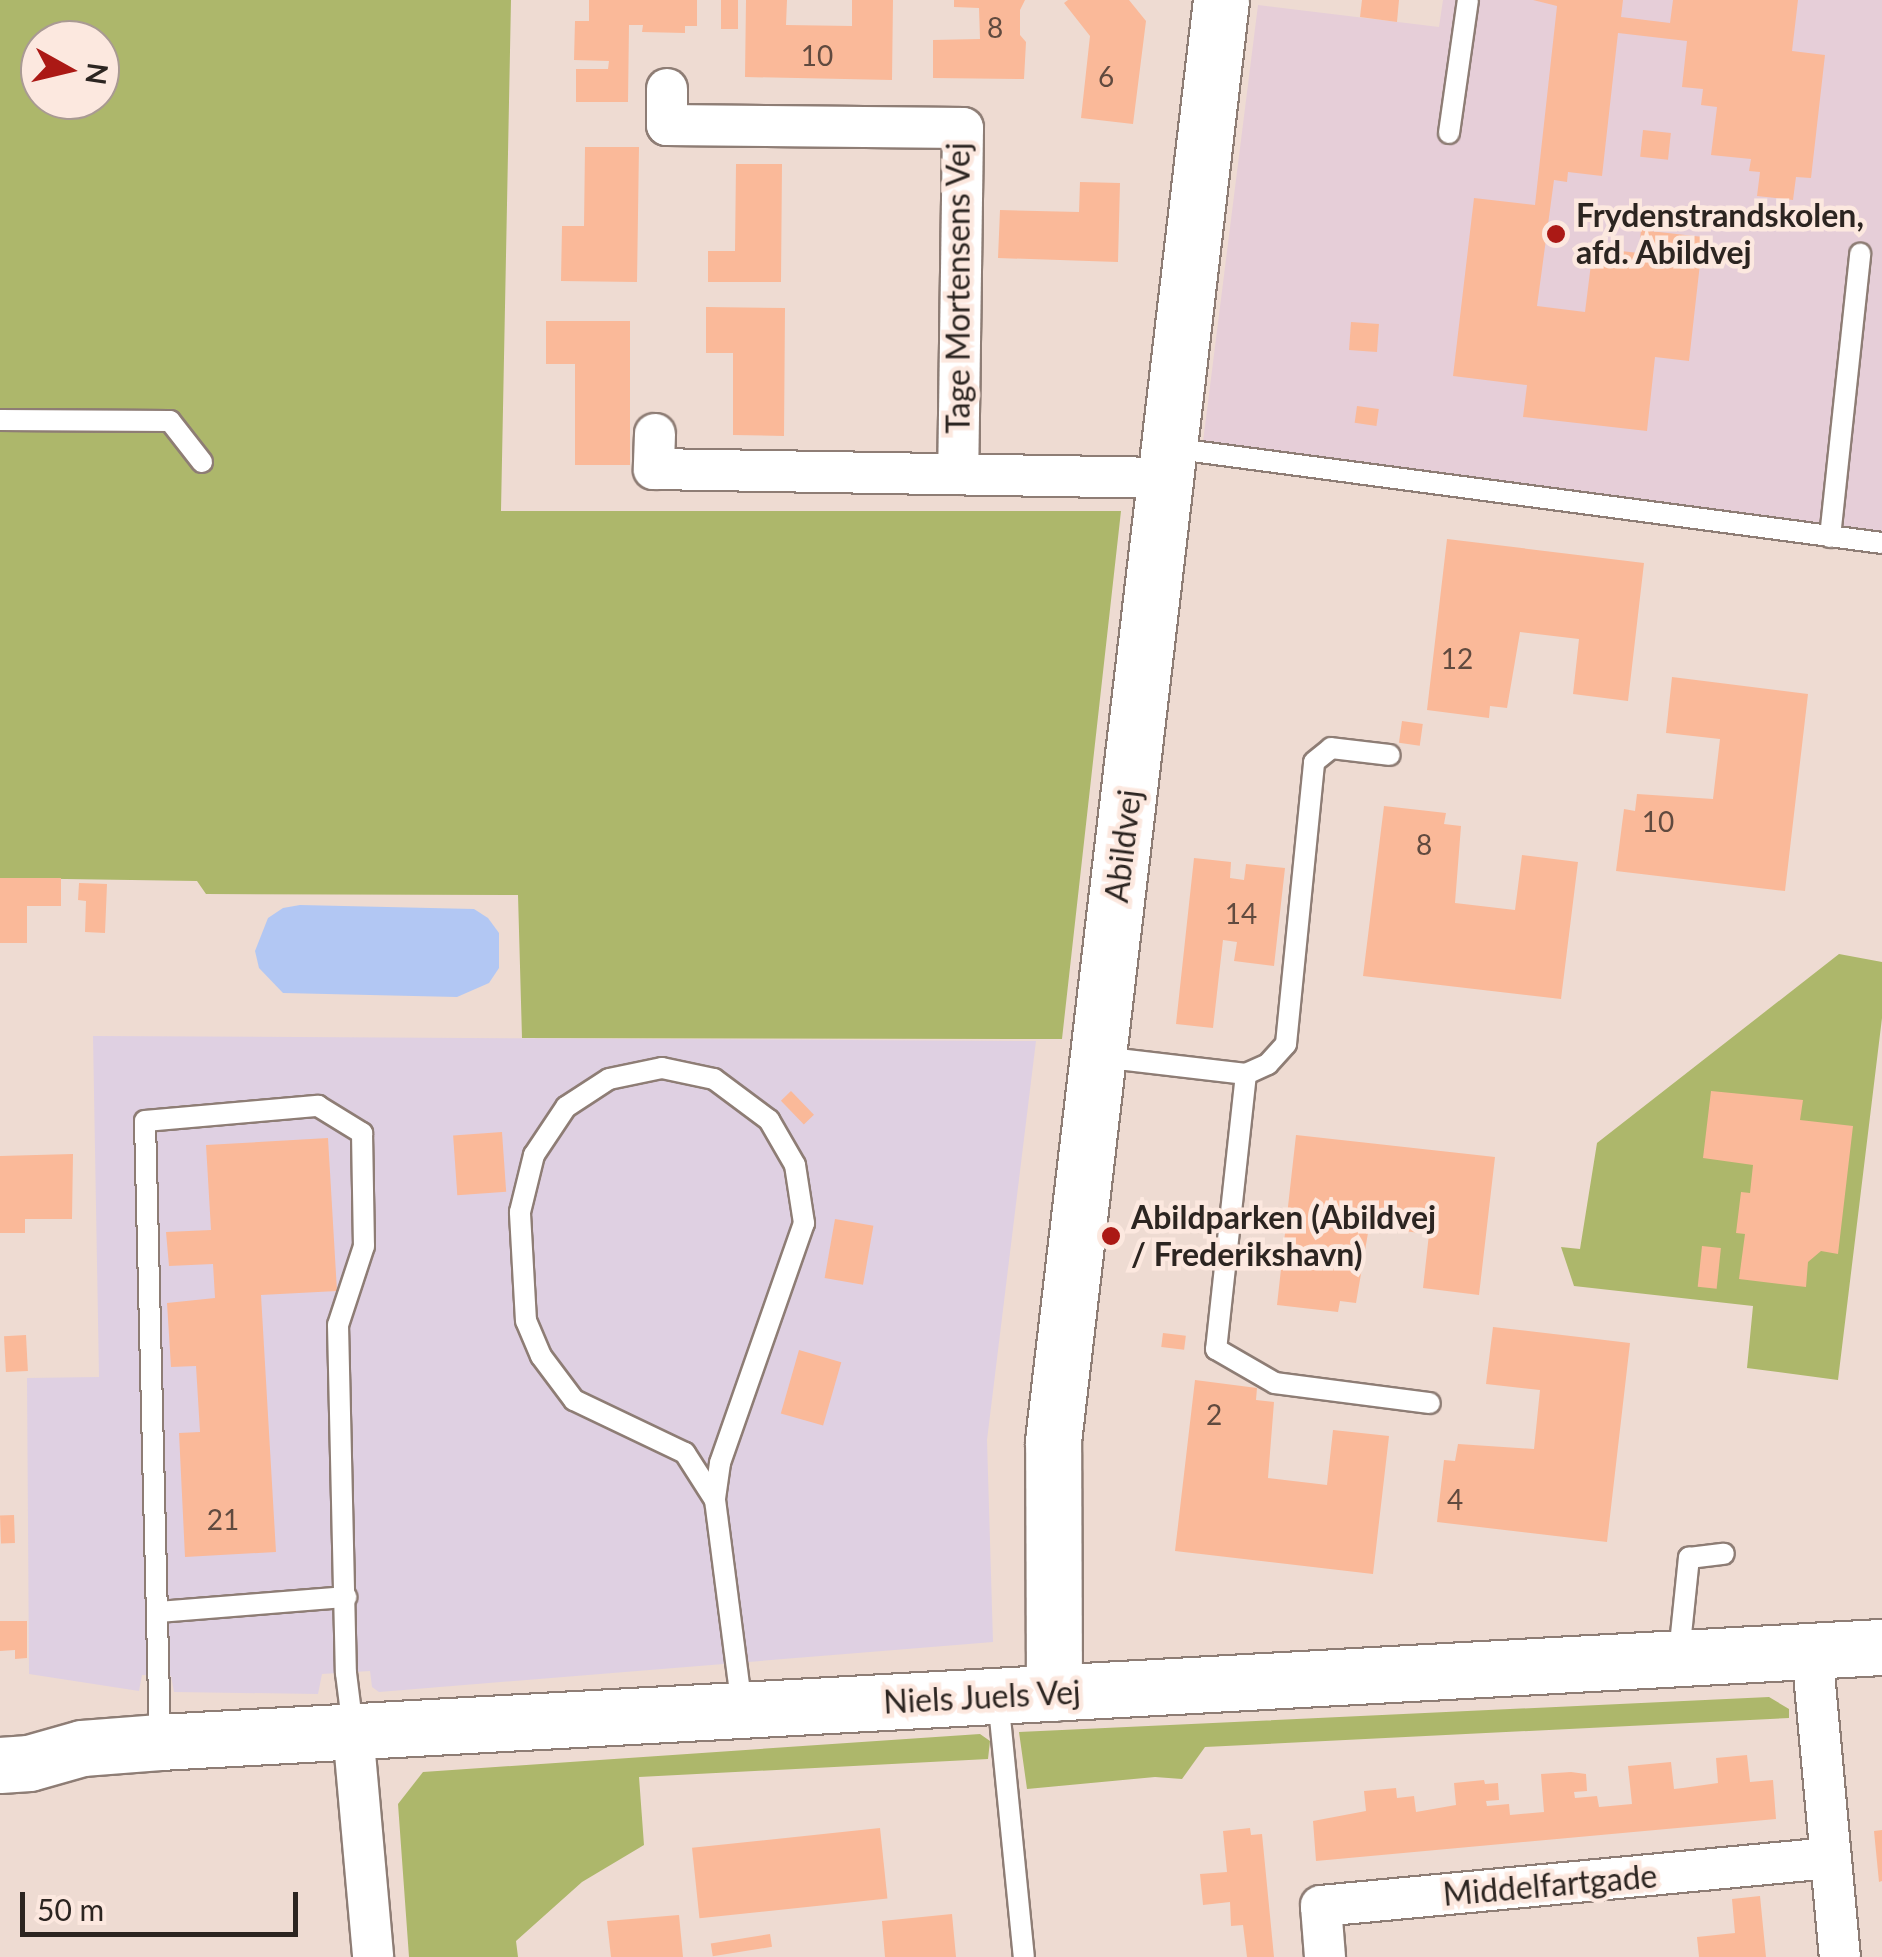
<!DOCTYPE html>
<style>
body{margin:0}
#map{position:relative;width:1882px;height:1957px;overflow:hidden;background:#eedbd2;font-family:Lato,sans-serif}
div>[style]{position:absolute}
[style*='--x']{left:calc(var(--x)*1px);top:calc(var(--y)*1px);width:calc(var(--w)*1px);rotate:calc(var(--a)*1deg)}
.industrial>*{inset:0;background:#dfd0e2}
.education>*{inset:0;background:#e6ced8}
.green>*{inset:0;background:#adb76b}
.water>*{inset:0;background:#b2c7f3}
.building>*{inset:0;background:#fab999;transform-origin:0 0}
.roads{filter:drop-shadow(2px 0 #8e7d75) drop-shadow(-2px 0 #8e7d75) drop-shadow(0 2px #8e7d75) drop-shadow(0 -2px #8e7d75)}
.lane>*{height:20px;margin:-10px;padding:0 10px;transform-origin:10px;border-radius:10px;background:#fff}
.street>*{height:40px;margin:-20px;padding:0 20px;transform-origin:20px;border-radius:20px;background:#fff}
.secondary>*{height:55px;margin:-27.5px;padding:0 27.5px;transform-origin:27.5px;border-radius:27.5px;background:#fff}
.dots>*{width:28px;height:28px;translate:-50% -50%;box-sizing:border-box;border:5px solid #fce8df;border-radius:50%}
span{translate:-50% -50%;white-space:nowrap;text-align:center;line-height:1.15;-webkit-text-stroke:9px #fce8df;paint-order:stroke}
.number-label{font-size:28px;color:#604a3f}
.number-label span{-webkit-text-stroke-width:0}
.poi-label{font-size:32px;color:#2c2521;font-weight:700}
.left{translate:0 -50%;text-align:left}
.street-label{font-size:32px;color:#2c2521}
.north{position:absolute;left:20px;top:20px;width:100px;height:100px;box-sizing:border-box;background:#fce8df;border:2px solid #a99a93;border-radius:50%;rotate:98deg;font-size:28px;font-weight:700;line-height:40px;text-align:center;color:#2c2521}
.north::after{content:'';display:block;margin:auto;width:35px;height:45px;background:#ab1915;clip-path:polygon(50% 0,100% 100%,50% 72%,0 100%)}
.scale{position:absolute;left:20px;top:1892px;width:278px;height:45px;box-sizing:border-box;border:5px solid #2c2521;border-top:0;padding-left:12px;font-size:30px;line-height:35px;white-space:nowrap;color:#2c2521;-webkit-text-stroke:8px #fce8df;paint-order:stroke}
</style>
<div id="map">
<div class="industrial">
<div style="clip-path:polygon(93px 1036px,1036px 1041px,987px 1440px,993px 1642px,379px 1692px,372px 1687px,370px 1671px,322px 1674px,318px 1694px,174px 1692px,171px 1676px,142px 1675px,139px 1691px,29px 1674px,27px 1378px,99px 1377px)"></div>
</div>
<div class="education">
<div style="clip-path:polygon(1443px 0,1882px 0,1882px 533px,1203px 442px,1258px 5px,1439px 27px)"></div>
</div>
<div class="green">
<div style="clip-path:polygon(evenodd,0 0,511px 0,501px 511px,1121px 511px,1062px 1039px,522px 1038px,518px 895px,206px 894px,197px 881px,0 878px,0 0,40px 40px,100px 40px,100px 100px,40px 100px,40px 40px)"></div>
<div style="clip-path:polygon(1839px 954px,1882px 962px,1882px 1018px,1838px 1380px,1747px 1368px,1753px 1306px,1574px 1286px,1561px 1247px,1580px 1249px,1597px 1143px)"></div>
<div style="clip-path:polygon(1769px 1697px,1789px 1709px,1789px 1718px,1205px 1747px,1182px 1779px,1155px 1777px,1027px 1789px,1019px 1732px)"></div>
<div style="clip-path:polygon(980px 1734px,990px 1741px,988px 1759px,639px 1777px,644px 1845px,582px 1882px,516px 1941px,518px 1957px,409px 1957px,398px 1804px,423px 1772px)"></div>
</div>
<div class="water">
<div style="clip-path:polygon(300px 905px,474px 909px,488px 918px,499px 933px,499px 968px,489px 983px,457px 997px,283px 993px,259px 968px,255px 951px,268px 918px,283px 908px)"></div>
</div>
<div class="building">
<div style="clip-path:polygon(589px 0,697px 0,697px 26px,685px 26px,685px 33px,642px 32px,643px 25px,629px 25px,628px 102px,576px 102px,576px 69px,608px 69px,609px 61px,574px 60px,575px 21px,589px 21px)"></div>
<div style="left:721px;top:0;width:17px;height:29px"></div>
<div style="clip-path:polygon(746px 0,787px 0,786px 25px,852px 26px,852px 0,893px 0,892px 80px,745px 77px)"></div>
<div style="clip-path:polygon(954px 0,1025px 0,1020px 10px,1020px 35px,1026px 42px,1024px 79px,933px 78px,933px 40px,980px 39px,979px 8px,954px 7px)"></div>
<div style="clip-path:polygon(1068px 0,1129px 0,1146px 21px,1133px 124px,1081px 118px,1090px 36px,1064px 3px)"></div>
<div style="clip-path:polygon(1362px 0,1399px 0,1397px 22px,1360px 17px)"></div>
<div style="clip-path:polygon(1533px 0,1623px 0,1621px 17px,1670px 23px,1673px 0,1798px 0,1792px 51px,1825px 55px,1811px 178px,1796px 177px,1793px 200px,1757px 196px,1760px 172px,1749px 171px,1751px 159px,1711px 155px,1717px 107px,1701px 105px,1703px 89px,1682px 87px,1687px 41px,1618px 33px,1602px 176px,1568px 172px,1567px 182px,1554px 180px,1537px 306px,1585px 312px,1593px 248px,1639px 253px,1641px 230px,1703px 237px,1689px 361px,1655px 357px,1647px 431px,1523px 417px,1527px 385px,1453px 376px,1474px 198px,1535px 205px,1557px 6px)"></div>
<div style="left:1643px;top:130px;width:28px;height:27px;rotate:6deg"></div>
<div style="clip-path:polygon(585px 147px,639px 147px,637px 282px,561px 281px,562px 226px,584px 226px)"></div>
<div style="clip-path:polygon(736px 164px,782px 164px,781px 282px,708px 282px,708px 251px,735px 251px)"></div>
<div style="clip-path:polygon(1080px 182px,1120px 183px,1118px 262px,998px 258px,1000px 210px,1079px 212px)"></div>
<div style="clip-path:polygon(706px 307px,785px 308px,784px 436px,733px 435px,733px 353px,706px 353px)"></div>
<div style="clip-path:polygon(546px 321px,630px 321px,630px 465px,575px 465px,575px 364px,546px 364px)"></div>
<div style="left:1351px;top:322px;width:28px;height:28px;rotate:4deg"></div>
<div style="left:1357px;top:406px;width:22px;height:17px;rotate:8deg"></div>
<div style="clip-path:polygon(1447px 539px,1644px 563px,1628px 701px,1573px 694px,1579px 639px,1520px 632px,1507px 708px,1490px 706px,1489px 718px,1427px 710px)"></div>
<div style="clip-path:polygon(1672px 677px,1808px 694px,1785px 891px,1616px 871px,1624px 809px,1635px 811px,1637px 794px,1713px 799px,1720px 739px,1666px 733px)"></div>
<div style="left:1402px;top:721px;width:21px;height:22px;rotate:8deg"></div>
<div style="clip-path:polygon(1384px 806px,1446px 813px,1444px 824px,1461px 826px,1455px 903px,1515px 910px,1522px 855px,1578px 862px,1561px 999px,1363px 976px)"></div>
<div style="clip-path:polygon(1194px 858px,1231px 862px,1230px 878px,1244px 880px,1246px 864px,1285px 868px,1274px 966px,1234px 961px,1237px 942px,1223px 940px,1213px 1028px,1176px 1024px)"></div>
<div style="clip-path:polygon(0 878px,61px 878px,61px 906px,27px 906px,27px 943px,0 943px)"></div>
<div style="clip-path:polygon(79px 883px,107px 884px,105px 933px,85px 932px,86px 901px,78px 900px)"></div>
<div style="left:791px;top:1091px;width:33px;height:14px;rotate:46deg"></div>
<div style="clip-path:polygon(1711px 1091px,1803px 1100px,1800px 1120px,1853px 1126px,1838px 1254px,1821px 1251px,1808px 1262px,1806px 1287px,1739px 1279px,1745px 1234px,1736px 1233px,1741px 1192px,1750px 1193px,1753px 1165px,1703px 1158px)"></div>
<div style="left:502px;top:1132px;width:60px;height:49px;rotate:86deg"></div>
<div style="clip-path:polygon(1296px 1135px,1495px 1157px,1479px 1295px,1423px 1288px,1429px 1234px,1369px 1227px,1356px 1303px,1340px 1301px,1338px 1312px,1277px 1305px)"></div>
<div style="clip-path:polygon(328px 1138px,337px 1291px,261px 1295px,276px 1552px,185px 1557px,179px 1433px,200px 1432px,196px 1366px,171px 1367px,167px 1303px,215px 1298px,213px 1264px,169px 1266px,166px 1232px,211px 1230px,206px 1145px)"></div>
<div style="clip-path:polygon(73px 1154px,72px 1219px,25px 1219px,25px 1233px,0 1233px,0 1156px)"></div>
<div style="left:835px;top:1219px;width:39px;height:60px;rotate:10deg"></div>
<div style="left:1702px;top:1246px;width:19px;height:41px;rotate:6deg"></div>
<div style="clip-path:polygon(1493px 1327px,1630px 1343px,1607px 1542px,1437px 1522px,1444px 1460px,1455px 1461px,1458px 1444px,1534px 1449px,1540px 1390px,1486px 1384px)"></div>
<div style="left:1163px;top:1333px;width:23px;height:14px;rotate:7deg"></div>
<div style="left:26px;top:1335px;width:36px;height:22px;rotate:87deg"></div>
<div style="left:799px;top:1350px;width:44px;height:66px;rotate:16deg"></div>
<div style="clip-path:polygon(1195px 1380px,1257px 1388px,1256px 1400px,1274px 1402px,1268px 1478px,1327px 1485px,1333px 1430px,1389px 1436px,1373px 1574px,1175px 1551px)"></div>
<div style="left:14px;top:1515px;width:28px;height:14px;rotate:88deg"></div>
<div style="clip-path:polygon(0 1621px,27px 1621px,27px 1658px,15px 1659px,15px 1650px,0 1651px)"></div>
<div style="clip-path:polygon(1747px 1755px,1750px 1782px,1773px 1780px,1776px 1819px,1316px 1861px,1313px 1821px,1366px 1811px,1364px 1791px,1396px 1788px,1397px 1798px,1414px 1796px,1416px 1812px,1456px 1805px,1454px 1783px,1484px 1780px,1485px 1784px,1498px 1783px,1499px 1800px,1486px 1801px,1487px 1806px,1509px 1804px,1510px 1815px,1544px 1812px,1541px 1774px,1571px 1772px,1586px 1774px,1587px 1791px,1574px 1792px,1575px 1798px,1597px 1796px,1599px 1807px,1632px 1804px,1628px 1766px,1671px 1762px,1674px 1789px,1683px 1788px,1718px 1783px,1716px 1758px)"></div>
<div style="left:880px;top:1828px;width:71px;height:189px;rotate:84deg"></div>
<div style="clip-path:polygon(1250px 1828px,1251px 1835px,1262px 1834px,1274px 1957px,1247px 1957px,1243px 1925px,1231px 1926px,1230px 1902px,1203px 1905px,1200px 1874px,1227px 1872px,1223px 1831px)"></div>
<div style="clip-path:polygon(1882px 1830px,1882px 1881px,1879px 1882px,1874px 1831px)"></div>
<div style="clip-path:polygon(1760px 1896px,1766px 1957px,1699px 1957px,1697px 1937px,1735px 1933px,1732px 1899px)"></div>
<div style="clip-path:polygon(952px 1914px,956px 1957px,885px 1957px,882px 1921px)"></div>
<div style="clip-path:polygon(679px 1915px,683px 1957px,611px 1957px,607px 1921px)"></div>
<div style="left:770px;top:1934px;width:13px;height:60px;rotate:81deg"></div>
</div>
<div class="roads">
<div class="lane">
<div style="--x:1449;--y:133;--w:134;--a:-81.9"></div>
<div style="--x:0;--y:420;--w:170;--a:0.3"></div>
<div style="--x:170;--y:421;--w:52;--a:52"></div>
<div style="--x:1170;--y:448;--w:718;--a:7.6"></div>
<div style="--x:1830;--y:537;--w:285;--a:-83.9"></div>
<div style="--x:1101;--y:1057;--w:146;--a:6.7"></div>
<div style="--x:1246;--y:1074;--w:24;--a:-24"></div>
<div style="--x:1268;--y:1064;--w:27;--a:-48"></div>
<div style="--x:1286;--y:1044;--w:283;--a:-84.3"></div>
<div style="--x:1314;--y:762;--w:22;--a:-39"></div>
<div style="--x:1331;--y:748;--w:59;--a:6.8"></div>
<div style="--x:1246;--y:1074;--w:277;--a:96.2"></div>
<div style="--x:1216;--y:1349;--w:68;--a:30"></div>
<div style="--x:1275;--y:1383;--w:156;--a:7.4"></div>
<div style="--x:715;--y:1500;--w:56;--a:-122.6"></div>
<div style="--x:685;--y:1453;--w:123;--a:-154.5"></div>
<div style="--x:574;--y:1400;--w:55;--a:-126.9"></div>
<div style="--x:541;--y:1356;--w:38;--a:-113"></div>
<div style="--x:526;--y:1321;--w:109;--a:-93.2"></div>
<div style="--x:520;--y:1212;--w:59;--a:-76.2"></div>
<div style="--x:534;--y:1155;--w:58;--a:-56.3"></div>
<div style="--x:566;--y:1107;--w:51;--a:-33.1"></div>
<div style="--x:609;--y:1079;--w:54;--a:-11.7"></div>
<div style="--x:662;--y:1068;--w:53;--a:11.9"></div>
<div style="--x:714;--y:1079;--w:69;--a:36.7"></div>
<div style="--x:769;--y:1120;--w:52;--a:60"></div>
<div style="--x:795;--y:1165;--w:59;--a:81.2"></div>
<div style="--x:804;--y:1223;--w:254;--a:109.3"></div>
<div style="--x:720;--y:1463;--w:37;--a:98"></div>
<div style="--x:715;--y:1500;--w:211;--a:82.6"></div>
<div style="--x:159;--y:1612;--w:188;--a:-4.6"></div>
<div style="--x:1679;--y:1654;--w:97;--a:-84.1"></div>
<div style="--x:1689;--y:1558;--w:35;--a:-7"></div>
<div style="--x:998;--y:1698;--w:260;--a:84.3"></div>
<div style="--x:160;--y:1740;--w:619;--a:-91.39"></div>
<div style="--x:145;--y:1121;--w:174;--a:-5"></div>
<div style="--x:318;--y:1106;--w:52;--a:31.5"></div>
<div style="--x:362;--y:1133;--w:113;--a:89"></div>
<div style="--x:364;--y:1246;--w:83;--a:108.2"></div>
<div style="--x:338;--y:1325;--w:348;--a:88.7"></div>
<div style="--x:346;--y:1673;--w:56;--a:82.9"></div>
</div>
<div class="street">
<div style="--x:667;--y:89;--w:36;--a:90"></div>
<div style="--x:667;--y:125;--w:296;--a:0.6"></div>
<div style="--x:963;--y:128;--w:346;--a:90.8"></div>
<div style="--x:655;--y:434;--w:35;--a:92"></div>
<div style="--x:654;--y:469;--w:512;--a:1.01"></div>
<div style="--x:1812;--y:1651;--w:307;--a:84.8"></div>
<div style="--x:353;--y:1731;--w:227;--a:84.9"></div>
<div style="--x:1325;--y:1957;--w:51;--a:-94.5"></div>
<div style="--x:1321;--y:1906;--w:511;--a:-5.39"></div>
</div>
<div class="secondary">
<div style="--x:1054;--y:1693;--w:252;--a:-90.2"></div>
<div style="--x:1053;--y:1441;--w:1451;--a:-83.35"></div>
<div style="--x:0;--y:1765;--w:29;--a:-4"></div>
<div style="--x:29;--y:1763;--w:55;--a:-15.8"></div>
<div style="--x:82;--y:1748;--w:78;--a:-4.4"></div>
<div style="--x:160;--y:1742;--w:1725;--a:-3.16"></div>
</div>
</div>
<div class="dots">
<div style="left:1556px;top:234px;background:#ab1915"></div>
<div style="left:1111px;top:1236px;background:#ab1915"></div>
</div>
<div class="number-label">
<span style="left:995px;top:27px">8</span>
<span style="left:817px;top:55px">10</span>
<span style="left:1106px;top:76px">6</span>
<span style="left:1457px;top:658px">12</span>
<span style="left:1658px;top:821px">10</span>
<span style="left:1424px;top:844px">8</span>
<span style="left:1241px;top:913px">14</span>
<span style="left:1214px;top:1414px">2</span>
<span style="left:1455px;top:1499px">4</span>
<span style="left:223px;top:1519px">21</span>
</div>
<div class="poi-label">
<span class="left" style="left:1576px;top:234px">Frydenstrandskolen,<br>afd. Abildvej</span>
<span class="left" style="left:1131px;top:1236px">Abildparken (Abildvej<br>/ Frederikshavn)</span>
</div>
<div class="street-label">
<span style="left:958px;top:288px;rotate:-90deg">Tage Mortensens Vej</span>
<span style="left:1123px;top:846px;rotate:-83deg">Abildvej</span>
<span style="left:982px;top:1697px;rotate:-3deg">Niels Juels Vej</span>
<span style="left:1550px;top:1885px;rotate:-5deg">Middelfartgade</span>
</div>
<div class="north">N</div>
<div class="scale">50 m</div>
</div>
